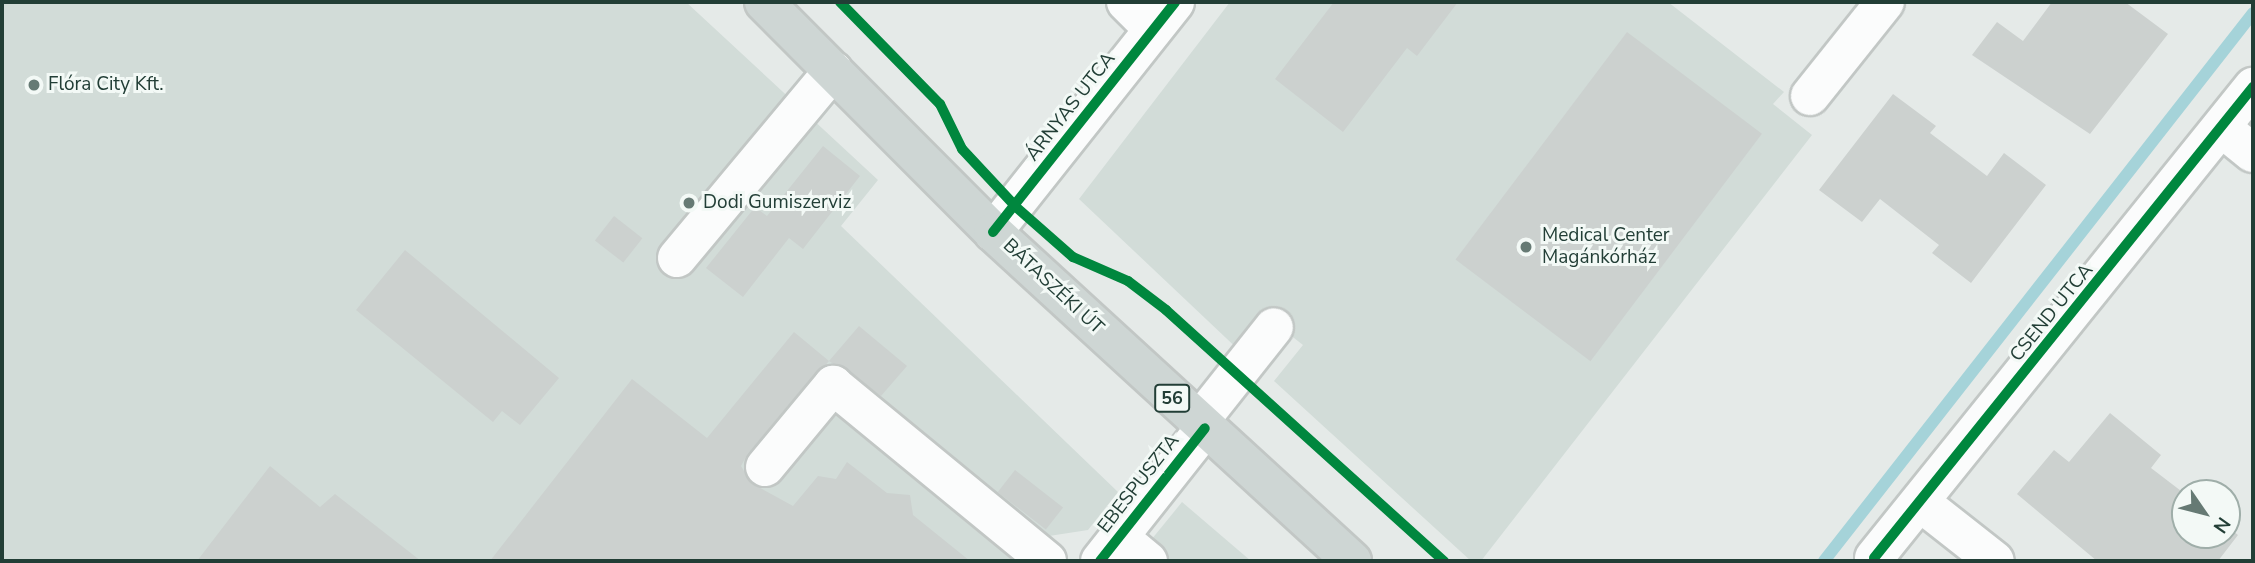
<!DOCTYPE html>
<meta charset="utf-8">
<style>
body{margin:0}
#map{position:relative;width:2255px;height:563px;overflow:hidden;background:#e5eae8;font-family:"Nunito Sans",sans-serif}
div>[style]{position:absolute}
[style*='--x']{left:calc(var(--x)*1px);top:calc(var(--y)*1px);width:calc(var(--w)*1px);rotate:calc(var(--a)*1deg)}
.built>*{inset:0;background:#d2dcd8}
.stream>*{height:12px;margin:-6px;padding:0 6px;transform-origin:6px;border-radius:6px;background:#a5d3d9}
.building>*{inset:0;background:#ccd1cf;transform-origin:0 0}
.roads{filter:drop-shadow(2px 0 #c2c7c5) drop-shadow(-2px 0 #c2c7c5) drop-shadow(0 2px #c2c7c5) drop-shadow(0 -2px #c2c7c5)}
.minor>*{height:38px;margin:-19px;padding:0 19px;transform-origin:19px;border-radius:19px;background:#fbfcfc}
.major>*{height:38px;margin:-19px;padding:0 19px;transform-origin:19px;border-radius:19px;background:#ced6d4}
.cycleway>*{height:10px;margin:-5px;padding:0 5px;transform-origin:5px;border-radius:5px;background:#00873e}
.dots>*{width:19px;height:19px;translate:-50% -50%;box-sizing:border-box;border:4px solid #f3f9f6;border-radius:50%}
span{translate:-50% -50%;white-space:nowrap;text-align:center;line-height:1.15;-webkit-text-stroke:6px #f3f9f6;paint-order:stroke}
.shield-label span{padding:2px 5px;background:#f3f9f6;border:2px solid;border-radius:5px;-webkit-text-stroke-width:0}
.shield-label{font-size:18px;color:#223e36;font-weight:700}
.poi-label{font-size:19px;color:#223e36}
.left{translate:0 -50%;text-align:left}
.street-label{font-size:19px;color:#223e36}
.frame{position:absolute;inset:0;border:4px solid #223e36;pointer-events:none}
.north{position:absolute;left:2171px;top:479px;width:70px;height:70px;box-sizing:border-box;background:#f3f9f6;border:2px solid #9faea9;border-radius:50%;rotate:125deg;font-size:19px;font-weight:700;line-height:28px;text-align:center;color:#223e36}
.north::after{content:'';display:block;margin:auto;width:24px;height:32px;background:#667a74;clip-path:polygon(50% 0,100% 100%,50% 72%,0 100%)}
</style>
<div id="map">
<div class="built">
<div style="clip-path:polygon(2px 2px,686px 2px,878px 180px,841px 226px,1118px 492px,1088px 530px,1049px 536px,1028px 561px,2px 561px)"></div>
<div style="clip-path:polygon(1230px 2px,1668px 2px,1784px 92px,1773px 104px,1812px 135px,1481px 561px,1471px 561px,1274px 381px,1303px 345px,1271px 320px,1244px 355px,1079px 199px)"></div>
<div style="clip-path:polygon(1182px 502px,1251px 561px,1134px 561px)"></div>
</div>
<div class="stream">
<div style="--x:1824;--y:561;--w:696;--a:-51.94"></div>
</div>
<div class="building">
<div style="clip-path:polygon(1334px 2px,1458px 2px,1417px 56px,1407px 48px,1343px 132px,1275px 79px)"></div>
<div style="clip-path:polygon(2052px 2px,2125px 2px,2168px 34px,2090px 134px,1972px 55px,1997px 22px,2023px 41px)"></div>
<div style="left:1627px;top:32px;width:169px;height:285px;rotate:37deg"></div>
<div style="clip-path:polygon(1893px 94px,1936px 126px,1930px 133px,1987px 176px,2004px 153px,2046px 185px,1971px 283px,1932px 253px,1939px 245px,1880px 199px,1862px 222px,1819px 190px)"></div>
<div style="clip-path:polygon(823px 146px,860px 176px,803px 249px,789px 238px,743px 297px,706px 268px,755px 207px,767px 216px)"></div>
<div style="left:614px;top:216px;width:36px;height:31px;rotate:38deg"></div>
<div style="clip-path:polygon(405px 250px,559px 378px,520px 425px,502px 411px,493px 422px,356px 310px)"></div>
<div style="clip-path:polygon(859px 326px,907px 366px,881px 396px,829px 361px)"></div>
<div style="clip-path:polygon(794px 332px,829px 361px,748px 453px,741px 466px,751px 483px,793px 506px,818px 476px,836px 479px,847px 462px,887px 493px,910px 495px,913px 515px,970px 561px,490px 561px,632px 379px,707px 438px)"></div>
<div style="clip-path:polygon(2110px 413px,2161px 455px,2151px 468px,2185px 494px,2185px 535px,2227px 535px,2227px 526px,2238px 535px,2218px 561px,2097px 561px,2017px 494px,2054px 450px,2069px 462px)"></div>
<div style="clip-path:polygon(270px 466px,320px 507px,335px 494px,421px 561px,197px 561px)"></div>
<div style="left:1015px;top:470px;width:61px;height:28px;rotate:38deg"></div>
</div>
<div class="roads">
<div class="minor">
<div style="--x:1126;--y:2;--w:38;--a:45"></div>
<div style="--x:1810;--y:96;--w:120;--a:-51.4"></div>
<div style="--x:2223;--y:129;--w:38;--a:39"></div>
<div style="--x:993;--y:232;--w:293;--a:-51.6"></div>
<div style="--x:677;--y:258;--w:244;--a:-50.2"></div>
<div style="--x:1198;--y:423;--w:122;--a:-51.6"></div>
<div style="--x:765;--y:467;--w:107;--a:-50.3"></div>
<div style="--x:833;--y:385;--w:277;--a:39.4"></div>
<div style="--x:1920;--y:502;--w:95;--a:38.2"></div>
<div style="--x:1119;--y:537;--w:38;--a:40"></div>
<div style="--x:1874;--y:558;--w:605;--a:-51.18"></div>
<div style="--x:1100;--y:561;--w:169;--a:-51.7"></div>
</div>
<div class="major">
<div style="--x:764;--y:2;--w:325;--a:45.1"></div>
<div style="--x:993;--y:232;--w:487;--a:42.5"></div>
</div>
</div>
<div class="cycleway">
<div style="--x:840;--y:2;--w:143;--a:45.6"></div>
<div style="--x:940;--y:104;--w:50;--a:63.9"></div>
<div style="--x:962;--y:149;--w:79;--a:47"></div>
<div style="--x:1016;--y:207;--w:76;--a:41.3"></div>
<div style="--x:1073;--y:257;--w:60;--a:23.6"></div>
<div style="--x:1128;--y:281;--w:48;--a:37.3"></div>
<div style="--x:1166;--y:310;--w:375;--a:42.1"></div>
<div style="--x:993;--y:232;--w:293;--a:-51.6"></div>
<div style="--x:1874;--y:558;--w:605;--a:-51.18"></div>
<div style="--x:1100;--y:561;--w:169;--a:-51.7"></div>
</div>
<div class="dots">
<div style="left:34px;top:85px;background:#667a74"></div>
<div style="left:689px;top:203px;background:#667a74"></div>
<div style="left:1526px;top:247px;background:#667a74"></div>
</div>
<div class="shield-label">
<span style="left:1172px;top:398px">56</span>
</div>
<div class="poi-label">
<span class="left" style="left:48px;top:85px">Flóra City Kft.</span>
<span class="left" style="left:703px;top:203px">Dodi Gumiszerviz</span>
<span class="left" style="left:1542px;top:247px">Medical Center<br>Magánkórház</span>
</div>
<div class="street-label">
<span style="left:1071px;top:107px;rotate:-52deg">ÁRNYAS UTCA</span>
<span style="left:1053px;top:287px;rotate:43deg">BÁTASZÉKI ÚT</span>
<span style="left:2052px;top:313px;rotate:-51deg">CSEND UTCA</span>
<span style="left:1139px;top:484px;rotate:-52deg">EBESPUSZTA</span>
</div>
<div class="frame"></div>
<div class="north">N</div>
</div>
